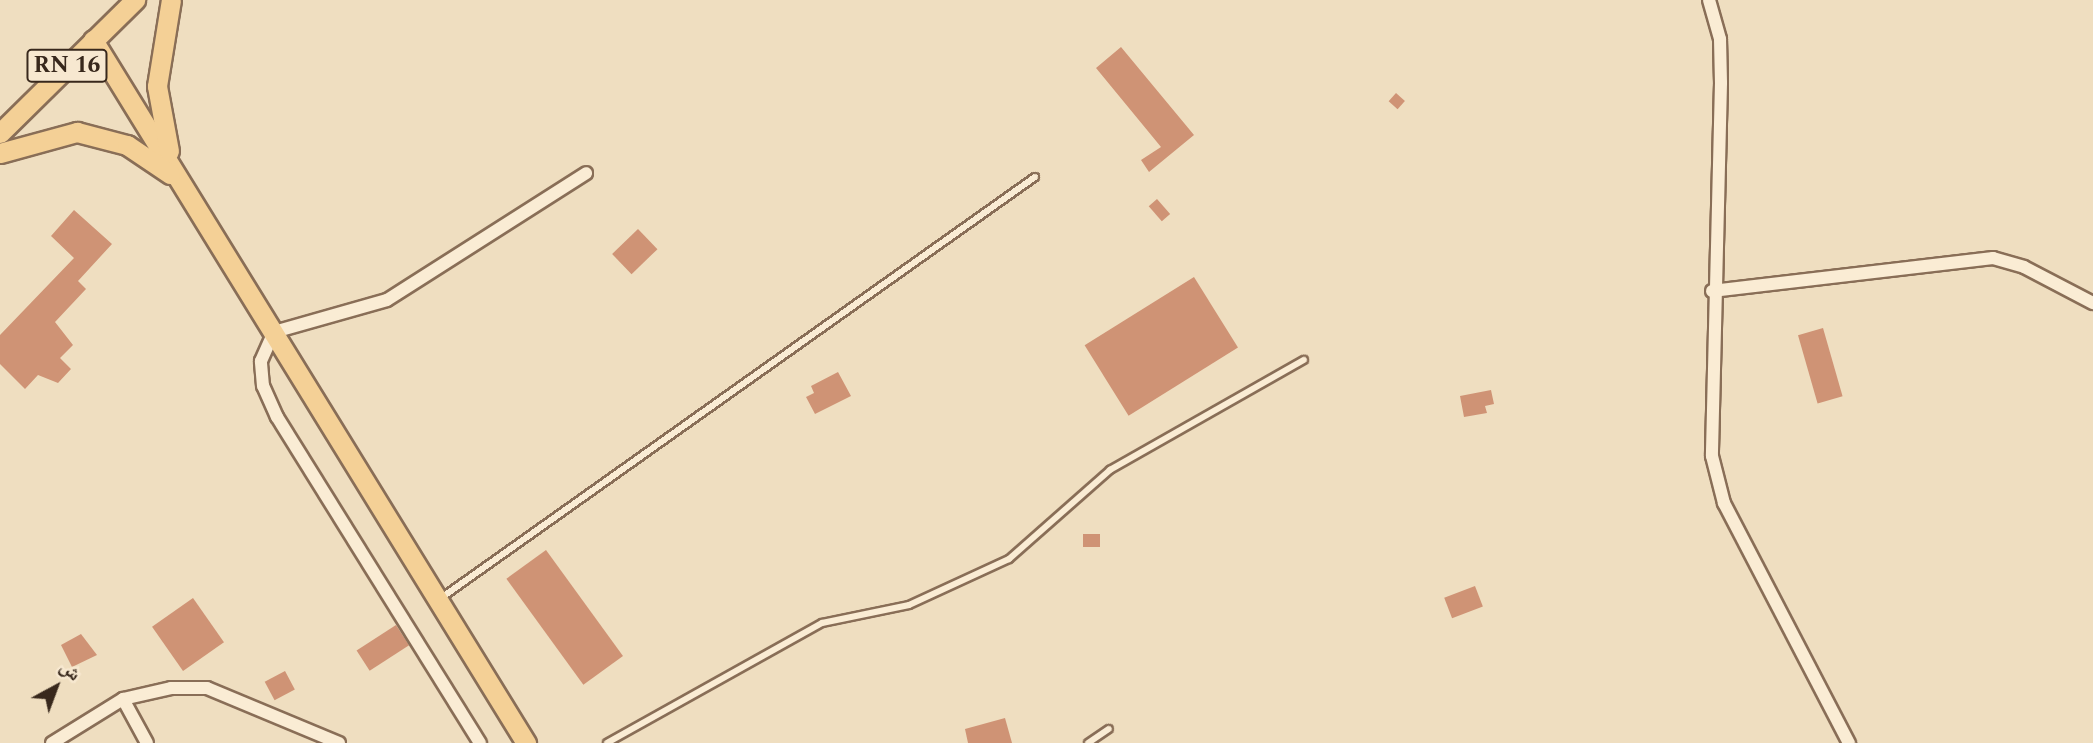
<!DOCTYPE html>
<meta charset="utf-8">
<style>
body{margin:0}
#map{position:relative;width:2093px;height:743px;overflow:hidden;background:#efdec0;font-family:Spectral,"Noto Naskh Arabic",serif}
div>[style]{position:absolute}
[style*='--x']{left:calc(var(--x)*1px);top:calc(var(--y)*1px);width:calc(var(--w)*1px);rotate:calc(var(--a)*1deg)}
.building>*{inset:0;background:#cf9375;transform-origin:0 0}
.roads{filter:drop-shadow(2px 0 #896e57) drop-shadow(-2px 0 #896e57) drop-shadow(0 2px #896e57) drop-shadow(0 -2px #896e57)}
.service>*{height:6px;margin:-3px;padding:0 3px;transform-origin:3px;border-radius:3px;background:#faecd4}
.minor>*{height:12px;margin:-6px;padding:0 6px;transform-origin:6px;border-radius:6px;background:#faecd4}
.primary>*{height:19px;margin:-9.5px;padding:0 9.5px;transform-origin:9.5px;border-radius:9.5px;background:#f4d096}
span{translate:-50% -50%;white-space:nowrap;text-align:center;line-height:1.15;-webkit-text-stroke:6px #f7e8d0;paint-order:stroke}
.shield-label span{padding:2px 5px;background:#f7e8d0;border:2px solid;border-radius:5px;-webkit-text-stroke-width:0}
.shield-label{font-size:23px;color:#38281c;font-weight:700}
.north{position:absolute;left:21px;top:652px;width:70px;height:70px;-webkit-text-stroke:5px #f7e8d0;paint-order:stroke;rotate:41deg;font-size:19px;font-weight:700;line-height:28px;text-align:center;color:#38281c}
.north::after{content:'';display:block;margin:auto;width:24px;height:32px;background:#38281c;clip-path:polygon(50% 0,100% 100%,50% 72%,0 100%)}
</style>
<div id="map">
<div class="building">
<div style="clip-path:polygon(1121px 47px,1194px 135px,1149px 172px,1141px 160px,1161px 147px,1096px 68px)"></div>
<div style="left:1396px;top:93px;width:12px;height:11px;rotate:42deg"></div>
<div style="left:1157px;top:199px;width:20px;height:11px;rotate:49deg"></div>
<div style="clip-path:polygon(74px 210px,112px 244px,78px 281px,86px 289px,55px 322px,73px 345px,60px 358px,71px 369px,58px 383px,38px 375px,25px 389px,0 364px,0 335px,74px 258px,51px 236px)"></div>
<div style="left:638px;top:229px;width:28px;height:36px;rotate:46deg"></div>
<div style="left:1194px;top:277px;width:83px;height:129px;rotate:58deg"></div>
<div style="left:1823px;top:328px;width:71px;height:26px;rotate:74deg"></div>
<div style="clip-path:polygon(838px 372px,851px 396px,815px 414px,806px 397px,814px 393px,811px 386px)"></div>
<div style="clip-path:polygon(1491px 390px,1494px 404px,1485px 406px,1487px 413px,1464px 417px,1460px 396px)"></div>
<div style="left:1083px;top:534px;width:17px;height:13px"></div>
<div style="left:546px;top:550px;width:131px;height:49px;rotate:54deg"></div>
<div style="left:1475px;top:586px;width:22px;height:33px;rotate:69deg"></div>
<div style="left:193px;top:598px;width:54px;height:50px;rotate:55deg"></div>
<div style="left:396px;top:625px;width:24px;height:47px;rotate:57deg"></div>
<div style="clip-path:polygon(81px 634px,97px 655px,72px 667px,61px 645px)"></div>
<div style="left:285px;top:671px;width:21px;height:23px;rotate:62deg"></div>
<div style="clip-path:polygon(1005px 718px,1012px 743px,968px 743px,965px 729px)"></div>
</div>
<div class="roads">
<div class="service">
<div style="--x:441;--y:598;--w:728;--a:-35.33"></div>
<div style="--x:607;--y:743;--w:246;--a:-29.2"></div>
<div style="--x:822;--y:623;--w:89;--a:-11.7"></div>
<div style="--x:909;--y:605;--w:110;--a:-24.7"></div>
<div style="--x:1009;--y:559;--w:135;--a:-41.4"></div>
<div style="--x:1110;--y:470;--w:223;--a:-29.6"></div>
<div style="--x:1088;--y:743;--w:25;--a:-34"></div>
</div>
<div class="minor">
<div style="--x:1709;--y:0;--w:41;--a:74.2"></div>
<div style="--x:1720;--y:39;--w:44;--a:88.7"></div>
<div style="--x:1721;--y:83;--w:373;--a:91.4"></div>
<div style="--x:1712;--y:456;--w:49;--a:75.7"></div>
<div style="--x:1724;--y:503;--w:271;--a:62.5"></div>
<div style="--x:1712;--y:291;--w:283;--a:-6.7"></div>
<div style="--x:1993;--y:258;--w:32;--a:16"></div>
<div style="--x:2024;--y:267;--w:78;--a:27.6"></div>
<div style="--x:123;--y:699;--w:50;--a:61.4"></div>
<div style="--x:52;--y:743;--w:84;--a:-31.8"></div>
<div style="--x:123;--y:699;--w:49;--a:-12.9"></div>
<div style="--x:171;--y:688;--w:36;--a:0"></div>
<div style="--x:207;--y:688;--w:143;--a:22.6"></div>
<div style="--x:480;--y:743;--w:384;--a:-121.9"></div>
<div style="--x:277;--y:417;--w:34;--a:-114"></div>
<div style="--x:263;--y:386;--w:25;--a:-95"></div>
<div style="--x:261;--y:361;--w:32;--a:-66"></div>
<div style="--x:274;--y:332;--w:117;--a:-15.8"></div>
<div style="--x:387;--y:300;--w:236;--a:-32.5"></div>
</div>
<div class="primary">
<div style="--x:93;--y:40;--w:826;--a:58.37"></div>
<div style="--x:0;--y:133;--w:190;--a:-44.6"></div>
<div style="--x:169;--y:151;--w:66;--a:-100.5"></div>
<div style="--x:157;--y:86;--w:87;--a:-80.8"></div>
<div style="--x:0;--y:153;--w:80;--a:-15.3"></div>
<div style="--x:77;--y:132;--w:52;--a:14.6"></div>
<div style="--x:127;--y:145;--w:52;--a:34"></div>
</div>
</div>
<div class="shield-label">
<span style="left:67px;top:66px">RN 16</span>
</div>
<div class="north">ش</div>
</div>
